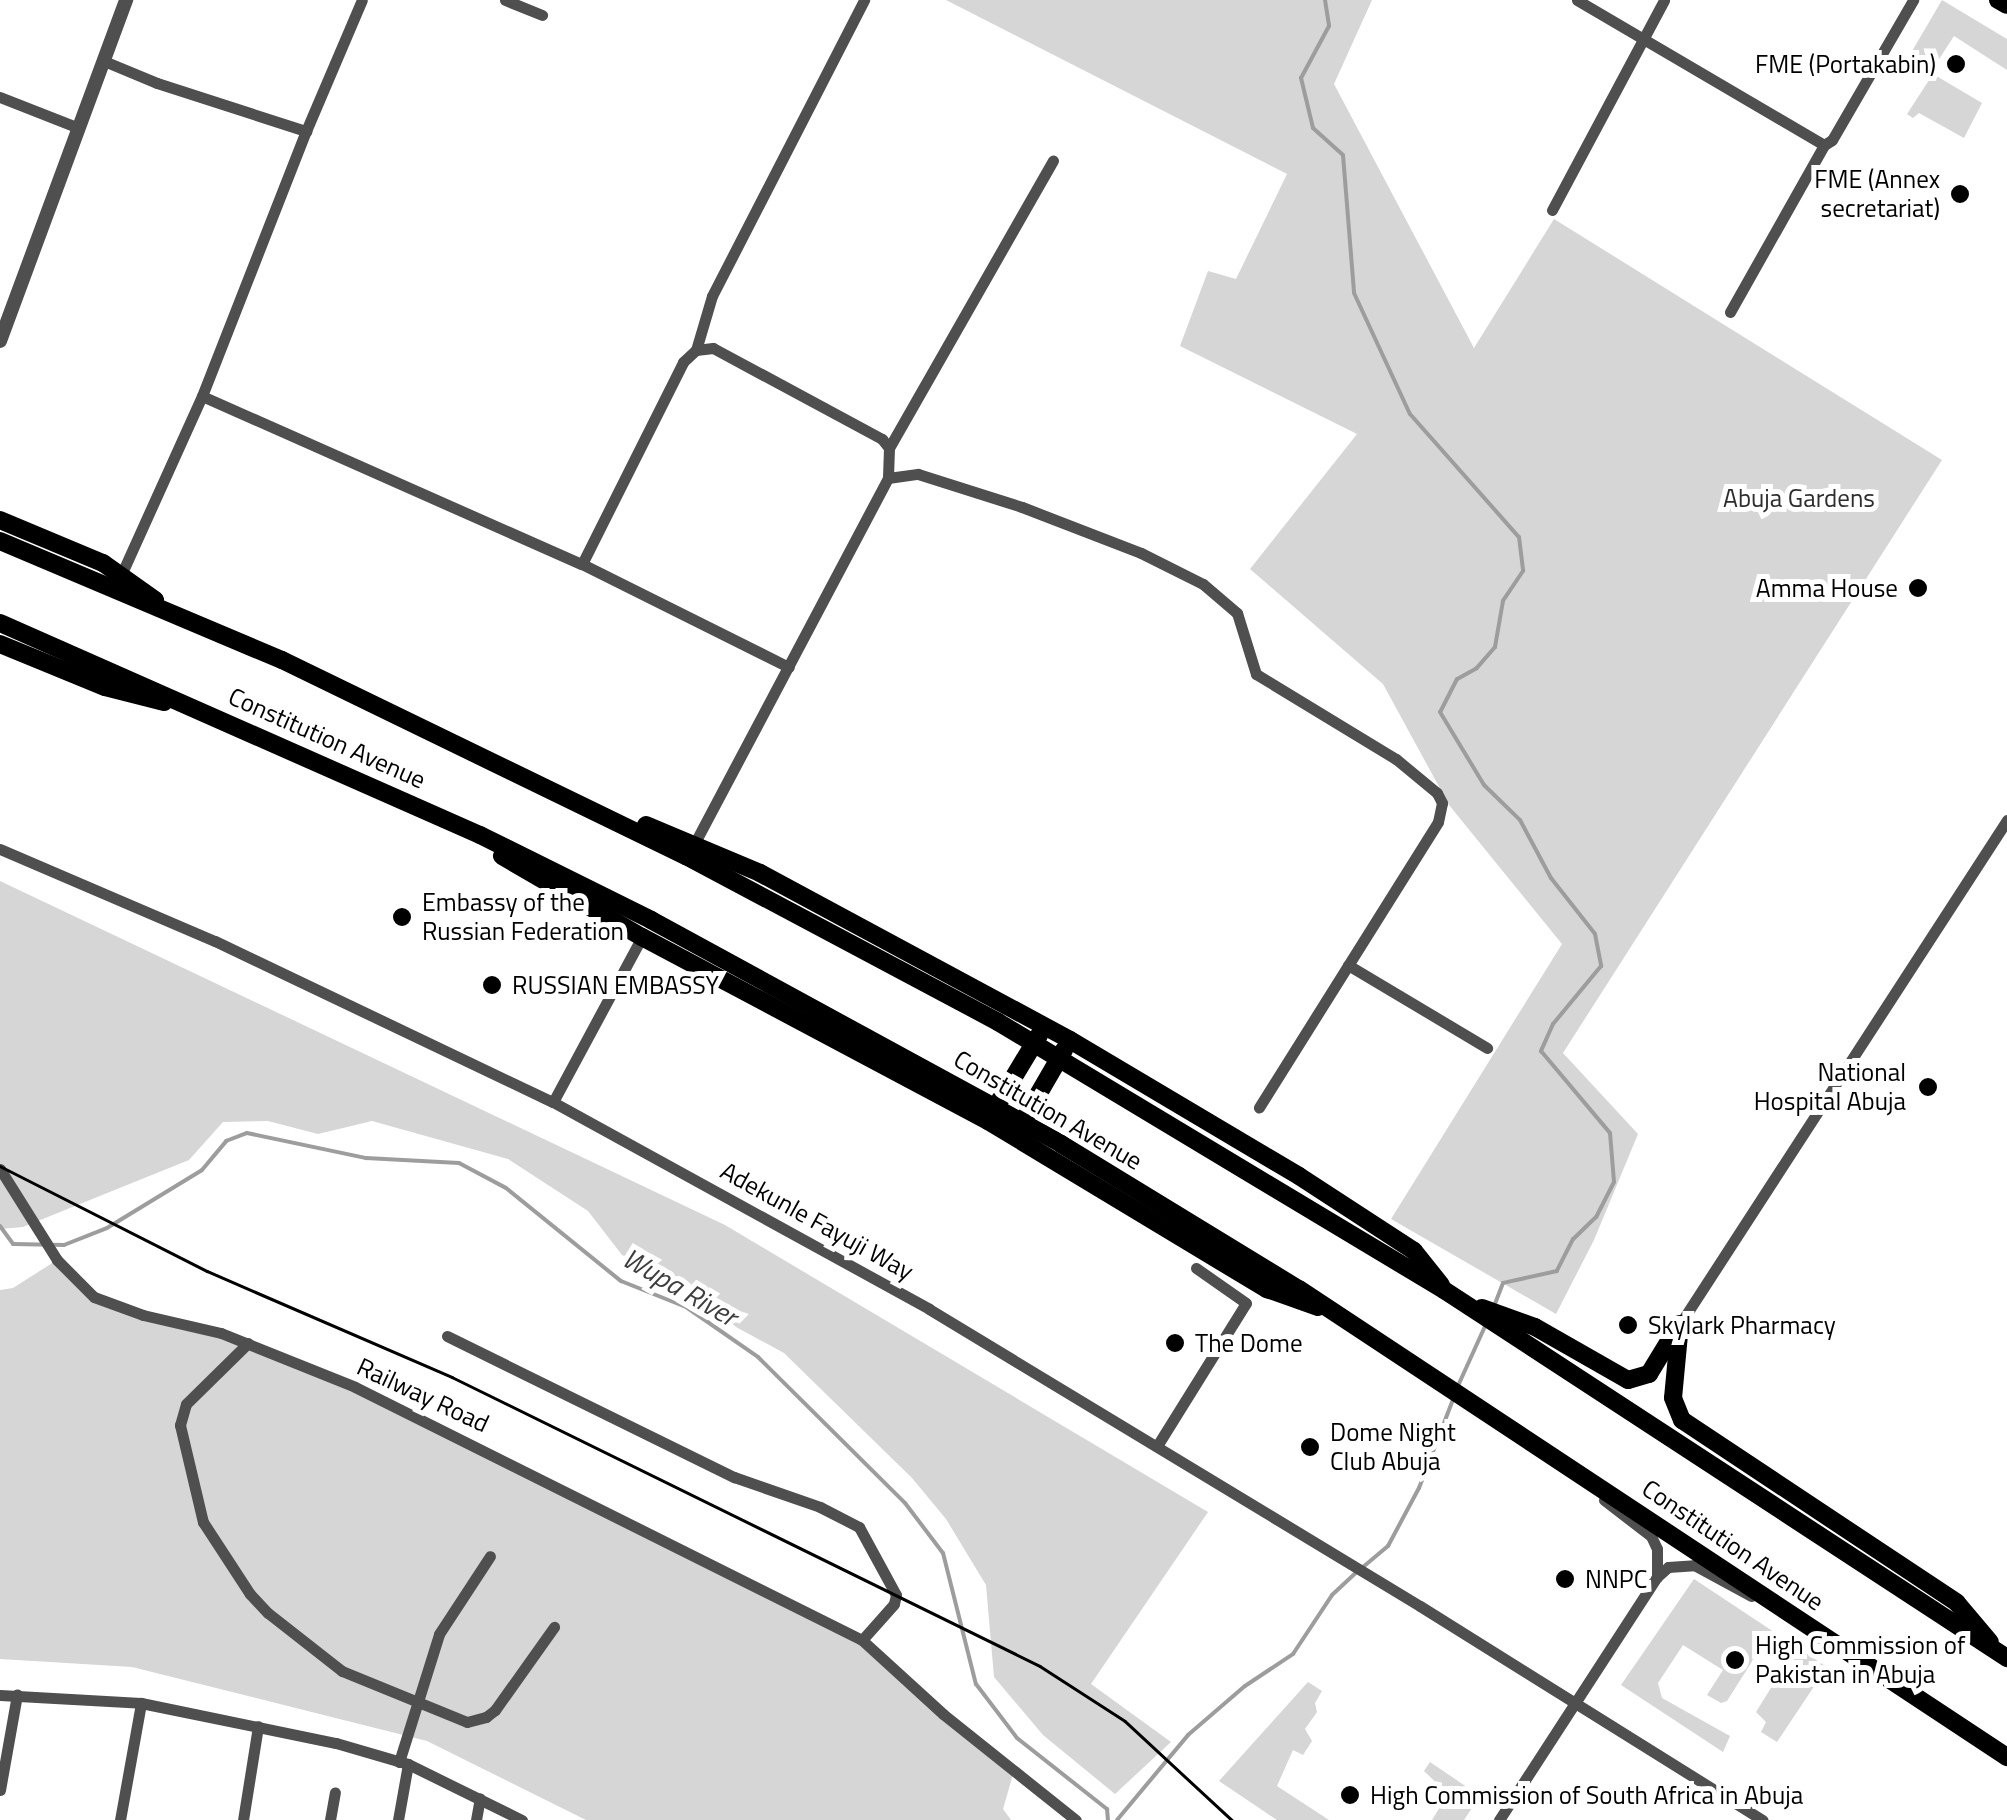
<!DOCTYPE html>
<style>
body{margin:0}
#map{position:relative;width:2007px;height:1820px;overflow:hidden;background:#fff;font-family:"Titillium Web",sans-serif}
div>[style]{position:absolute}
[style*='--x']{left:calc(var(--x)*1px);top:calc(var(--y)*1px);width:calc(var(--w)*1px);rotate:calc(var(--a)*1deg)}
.green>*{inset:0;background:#d6d6d6}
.stream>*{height:4px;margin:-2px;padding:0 2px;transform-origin:2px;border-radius:2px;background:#9d9d9d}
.minor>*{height:11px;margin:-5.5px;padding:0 5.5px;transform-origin:5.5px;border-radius:5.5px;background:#4f4f4f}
.tertiary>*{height:14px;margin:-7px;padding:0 7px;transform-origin:7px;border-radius:7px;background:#4f4f4f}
.primary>*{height:18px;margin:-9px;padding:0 9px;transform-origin:9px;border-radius:9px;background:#000}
.tram>*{height:2.5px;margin:-1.25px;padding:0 1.25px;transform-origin:1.25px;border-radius:1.25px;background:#000}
.dots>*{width:28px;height:28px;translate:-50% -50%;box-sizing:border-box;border:5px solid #fff;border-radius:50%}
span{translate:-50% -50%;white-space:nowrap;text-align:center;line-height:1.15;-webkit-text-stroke:10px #fff;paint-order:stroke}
.poi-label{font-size:25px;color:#000}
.right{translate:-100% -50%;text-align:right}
.left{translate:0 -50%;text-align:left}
.park-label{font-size:25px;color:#2d2d2d}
.street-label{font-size:25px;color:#000}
.water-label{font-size:28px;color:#3e3e3e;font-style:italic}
</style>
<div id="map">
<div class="green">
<div style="clip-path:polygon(946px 0,1372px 0,1334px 84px,1474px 348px,1554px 219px,1942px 460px,1563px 1053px,1638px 1134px,1594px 1240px,1556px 1314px,1391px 1219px,1562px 944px,1449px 805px,1383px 684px,1250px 569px,1357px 434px,1180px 346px,1208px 271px,1236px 279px,1287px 174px)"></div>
<div style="clip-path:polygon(1942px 0,2007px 39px,2007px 70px,1954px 36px,1932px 70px,1908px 58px)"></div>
<div style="clip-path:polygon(1933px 74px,1982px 103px,1964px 138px,1919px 113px,1913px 118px,1907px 114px)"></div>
<div style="clip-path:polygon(0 881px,725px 1225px,1208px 1512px,1091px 1684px,1171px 1742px,1115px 1794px,1043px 1735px,994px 1677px,986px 1585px,946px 1519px,912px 1478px,784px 1353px,736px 1327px,686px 1283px,622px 1255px,588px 1211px,508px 1159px,372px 1121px,318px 1134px,268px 1121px,223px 1122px,189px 1160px,23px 1227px,0 1229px)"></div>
<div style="clip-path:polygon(57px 1260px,81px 1288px,355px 1387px,862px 1640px,1014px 1771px,1003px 1809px,1011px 1820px,586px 1820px,427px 1741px,132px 1667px,0 1659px,0 1290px,13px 1288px)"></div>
<div style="clip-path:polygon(1694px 1579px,1827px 1667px,1777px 1742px,1761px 1732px,1766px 1722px,1756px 1712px,1790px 1657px,1765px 1641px,1727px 1701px,1721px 1703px,1707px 1695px,1723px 1670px,1683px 1645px,1658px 1683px,1662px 1698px,1730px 1736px,1723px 1752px,1621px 1685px)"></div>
<div style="clip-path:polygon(1308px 1682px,1322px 1691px,1315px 1703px,1317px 1712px,1305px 1729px,1312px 1741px,1303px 1755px,1293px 1750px,1277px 1786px,1329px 1820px,1277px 1820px,1219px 1781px)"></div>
<div style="clip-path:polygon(1430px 1762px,1480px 1796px,1464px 1820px,1432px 1820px,1448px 1794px,1424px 1771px)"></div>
</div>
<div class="stream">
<div style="--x:1325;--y:0;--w:26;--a:81"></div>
<div style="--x:1329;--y:26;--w:59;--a:118.3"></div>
<div style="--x:1301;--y:78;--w:51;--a:76.5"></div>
<div style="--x:1313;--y:128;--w:40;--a:42"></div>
<div style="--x:1343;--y:155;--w:138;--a:85.4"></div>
<div style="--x:1354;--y:293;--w:133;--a:65.2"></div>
<div style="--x:1410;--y:414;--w:164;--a:48.5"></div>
<div style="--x:1519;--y:537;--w:34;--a:83"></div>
<div style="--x:1523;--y:571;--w:36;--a:124"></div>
<div style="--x:1503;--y:601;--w:47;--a:99.9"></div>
<div style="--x:1495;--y:647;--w:28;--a:131"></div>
<div style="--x:1477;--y:668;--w:23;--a:151"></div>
<div style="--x:1457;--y:679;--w:37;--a:117"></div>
<div style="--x:1440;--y:712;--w:85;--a:58.9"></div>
<div style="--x:1484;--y:785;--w:50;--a:44.2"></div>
<div style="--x:1520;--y:820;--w:66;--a:61.9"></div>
<div style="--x:1551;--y:878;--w:71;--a:51.8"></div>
<div style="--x:1595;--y:934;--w:33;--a:79"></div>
<div style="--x:1601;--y:966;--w:75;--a:129.6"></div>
<div style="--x:1553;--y:1024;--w:30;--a:114"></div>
<div style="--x:1541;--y:1051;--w:107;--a:49.9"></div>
<div style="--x:1610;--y:1133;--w:49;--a:85.3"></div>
<div style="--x:1614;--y:1182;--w:39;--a:117"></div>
<div style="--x:1596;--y:1217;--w:32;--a:136"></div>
<div style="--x:1573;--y:1239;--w:36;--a:117"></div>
<div style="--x:1557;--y:1271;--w:55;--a:167.5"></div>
<div style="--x:1503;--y:1283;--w:25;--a:111"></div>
<div style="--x:0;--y:1226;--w:22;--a:54"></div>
<div style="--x:13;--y:1244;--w:51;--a:1.1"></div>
<div style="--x:64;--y:1245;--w:46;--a:-21.6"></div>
<div style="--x:107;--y:1228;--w:111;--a:-31.4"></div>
<div style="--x:202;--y:1170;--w:38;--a:-50"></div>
<div style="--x:226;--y:1141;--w:22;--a:-21"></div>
<div style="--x:247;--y:1133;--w:122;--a:11.9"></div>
<div style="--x:366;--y:1158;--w:93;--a:3.1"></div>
<div style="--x:459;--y:1163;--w:53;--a:28"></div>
<div style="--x:506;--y:1188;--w:148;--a:39"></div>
<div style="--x:621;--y:1281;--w:70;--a:21.8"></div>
<div style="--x:686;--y:1307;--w:88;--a:34.8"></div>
<div style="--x:758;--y:1357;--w:207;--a:44.8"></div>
<div style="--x:905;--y:1503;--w:63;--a:52.8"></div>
<div style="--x:943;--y:1553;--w:135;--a:75.9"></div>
<div style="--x:976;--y:1684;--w:68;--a:52.8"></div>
<div style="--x:1017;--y:1738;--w:115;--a:38.3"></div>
<div style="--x:1107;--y:1809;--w:11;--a:85"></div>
<div style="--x:1457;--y:1388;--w:70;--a:-65.6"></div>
<div style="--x:1363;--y:1567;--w:33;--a:-40"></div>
<div style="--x:1388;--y:1546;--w:66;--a:-61.9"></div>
<div style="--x:1419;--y:1488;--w:97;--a:-69"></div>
<div style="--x:1117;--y:1820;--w:111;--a:-50.1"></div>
<div style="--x:1188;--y:1735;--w:75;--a:-40.7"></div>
<div style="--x:1245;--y:1686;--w:58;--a:-33.7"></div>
<div style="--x:1293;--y:1654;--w:71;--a:-56.5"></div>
<div style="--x:1332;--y:1595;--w:33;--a:-43"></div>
</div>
<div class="minor">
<div style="--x:505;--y:0;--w:40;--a:22"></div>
<div style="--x:1577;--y:0;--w:286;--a:30.4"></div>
<div style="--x:1824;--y:145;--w:9;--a:-32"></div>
<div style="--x:1832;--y:140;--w:162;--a:-59.9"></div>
<div style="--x:104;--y:61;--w:57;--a:22.5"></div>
<div style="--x:157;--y:83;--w:157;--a:17.9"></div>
<div style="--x:306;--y:131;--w:142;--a:-66.9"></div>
<div style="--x:0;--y:97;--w:85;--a:21.4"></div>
<div style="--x:1552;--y:210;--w:238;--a:-61.9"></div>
<div style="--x:1730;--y:312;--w:192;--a:-60.6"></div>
<div style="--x:696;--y:350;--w:56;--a:-73.5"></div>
<div style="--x:712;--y:296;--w:333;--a:-62.8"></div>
<div style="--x:202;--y:396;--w:285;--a:-68.6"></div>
<div style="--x:889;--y:448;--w:331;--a:-60.3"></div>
<div style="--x:888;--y:478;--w:30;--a:-8"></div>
<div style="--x:918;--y:474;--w:109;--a:17.6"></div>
<div style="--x:1022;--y:507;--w:128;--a:21.1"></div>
<div style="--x:1141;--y:553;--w:69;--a:26.6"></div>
<div style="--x:1203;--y:584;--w:45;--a:40.5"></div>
<div style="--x:1237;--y:613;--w:64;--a:72.7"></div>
<div style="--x:1256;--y:674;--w:164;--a:31.3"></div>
<div style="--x:1396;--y:759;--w:53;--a:39.7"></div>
<div style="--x:1437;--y:793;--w:11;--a:63"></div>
<div style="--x:1442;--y:803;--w:19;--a:102"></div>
<div style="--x:1438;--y:822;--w:337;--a:122.1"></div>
<div style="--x:582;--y:564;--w:226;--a:-63.4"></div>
<div style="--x:683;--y:362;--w:18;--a:-43"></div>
<div style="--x:696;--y:350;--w:17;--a:-7"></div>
<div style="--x:713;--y:348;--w:192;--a:28.3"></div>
<div style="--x:882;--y:439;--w:11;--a:52"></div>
<div style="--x:889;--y:448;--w:30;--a:92"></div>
<div style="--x:888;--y:478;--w:413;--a:117.9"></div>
<div style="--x:122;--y:573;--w:194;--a:-65.7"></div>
<div style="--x:202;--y:396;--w:415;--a:23.9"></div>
<div style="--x:582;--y:564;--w:231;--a:26.5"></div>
<div style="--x:0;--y:849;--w:234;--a:23.2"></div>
<div style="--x:215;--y:941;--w:374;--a:25.5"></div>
<div style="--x:553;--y:1102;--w:429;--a:28.8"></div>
<div style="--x:929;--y:1309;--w:574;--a:31.17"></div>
<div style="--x:1420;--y:1606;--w:404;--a:32"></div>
<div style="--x:1348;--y:965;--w:162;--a:30.8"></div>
<div style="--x:553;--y:1102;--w:187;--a:-61.7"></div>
<div style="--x:0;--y:1169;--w:107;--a:57.9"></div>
<div style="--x:57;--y:1260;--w:52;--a:45"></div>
<div style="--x:94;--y:1297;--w:52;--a:20.2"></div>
<div style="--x:143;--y:1315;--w:80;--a:13"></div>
<div style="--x:221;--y:1333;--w:144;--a:21.9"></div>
<div style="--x:355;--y:1387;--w:567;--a:26.52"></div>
<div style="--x:862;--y:1640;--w:110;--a:42.4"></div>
<div style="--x:943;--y:1714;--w:170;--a:38.6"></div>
<div style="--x:1680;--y:1324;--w:601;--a:-57.02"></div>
<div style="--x:447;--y:1336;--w:320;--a:26.2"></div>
<div style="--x:734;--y:1477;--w:91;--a:19.2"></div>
<div style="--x:820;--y:1507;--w:44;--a:27.1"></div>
<div style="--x:859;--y:1527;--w:77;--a:61.4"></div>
<div style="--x:896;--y:1595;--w:9;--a:103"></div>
<div style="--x:894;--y:1604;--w:48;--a:131.6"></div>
<div style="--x:248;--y:1343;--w:87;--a:135.5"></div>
<div style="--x:186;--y:1404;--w:22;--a:106"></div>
<div style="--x:180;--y:1425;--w:100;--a:76.7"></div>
<div style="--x:203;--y:1522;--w:86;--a:56.9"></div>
<div style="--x:250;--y:1594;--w:26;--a:47"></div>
<div style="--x:268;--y:1613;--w:94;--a:38.1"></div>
<div style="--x:342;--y:1671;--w:135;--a:22.2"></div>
<div style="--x:467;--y:1722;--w:20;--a:-15"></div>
<div style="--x:486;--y:1717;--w:11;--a:-38"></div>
<div style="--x:495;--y:1710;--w:102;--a:-54.6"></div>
<div style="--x:1157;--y:1446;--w:168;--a:-58.1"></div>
<div style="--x:1246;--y:1303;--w:61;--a:-145"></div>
<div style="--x:1604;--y:1500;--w:59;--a:37.5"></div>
<div style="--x:1651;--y:1536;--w:14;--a:65"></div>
<div style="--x:1657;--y:1549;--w:28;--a:90"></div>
<div style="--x:0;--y:1695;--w:141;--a:3.2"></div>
<div style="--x:141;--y:1703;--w:199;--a:11.6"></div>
<div style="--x:336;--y:1743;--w:75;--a:16.3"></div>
<div style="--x:408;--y:1764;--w:127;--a:26.2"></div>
<div style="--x:399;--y:1762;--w:134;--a:-72.6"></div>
<div style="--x:439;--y:1634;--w:93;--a:-56.8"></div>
<div style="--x:0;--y:1790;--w:97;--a:-79.9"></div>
<div style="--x:120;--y:1820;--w:119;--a:-79.8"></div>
<div style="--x:243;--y:1820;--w:95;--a:-80.9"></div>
<div style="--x:330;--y:1820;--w:28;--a:-80"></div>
<div style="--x:398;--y:1820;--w:57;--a:-79.9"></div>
<div style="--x:476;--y:1820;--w:22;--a:-80"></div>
<div style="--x:1499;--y:1820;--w:290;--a:-57"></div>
<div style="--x:1657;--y:1577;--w:15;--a:-42"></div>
<div style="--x:1668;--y:1567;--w:26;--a:-4"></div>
<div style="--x:1694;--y:1565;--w:65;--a:28.5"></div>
</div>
<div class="tertiary">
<div style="--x:0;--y:341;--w:364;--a:-69.7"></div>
</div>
<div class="primary">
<div style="--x:1998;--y:0;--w:10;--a:29"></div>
<div style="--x:0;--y:520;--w:112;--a:22.7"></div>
<div style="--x:103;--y:563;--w:64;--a:35.4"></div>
<div style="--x:0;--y:541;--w:306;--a:22.9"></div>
<div style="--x:282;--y:660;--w:449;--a:25.9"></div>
<div style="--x:686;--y:856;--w:353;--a:28"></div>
<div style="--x:998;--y:1022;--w:520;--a:31"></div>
<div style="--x:1444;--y:1290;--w:673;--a:33.17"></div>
<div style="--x:0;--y:623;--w:525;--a:23.83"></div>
<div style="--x:480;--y:835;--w:191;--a:26.4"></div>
<div style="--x:651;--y:920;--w:467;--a:28.6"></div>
<div style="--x:1061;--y:1144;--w:279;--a:31.4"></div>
<div style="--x:1299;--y:1289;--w:849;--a:33.47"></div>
<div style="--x:0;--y:644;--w:113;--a:22.3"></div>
<div style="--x:105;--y:687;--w:61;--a:14.3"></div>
<div style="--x:646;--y:825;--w:124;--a:22.8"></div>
<div style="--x:760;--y:873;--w:352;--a:28.3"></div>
<div style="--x:1070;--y:1040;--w:266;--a:30.7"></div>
<div style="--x:1299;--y:1176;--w:137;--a:33.1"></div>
<div style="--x:1414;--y:1251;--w:43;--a:51.5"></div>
<div style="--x:502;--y:856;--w:162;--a:30.1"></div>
<div style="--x:642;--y:937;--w:392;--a:28"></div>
<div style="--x:988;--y:1121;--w:326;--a:31.1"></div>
<div style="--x:1267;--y:1289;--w:54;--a:19.4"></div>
<div style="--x:991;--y:1115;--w:93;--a:-59"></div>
<div style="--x:1017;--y:1131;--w:94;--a:-59.9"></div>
<div style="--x:1482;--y:1308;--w:56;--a:19.7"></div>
<div style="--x:1535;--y:1327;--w:107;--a:29.7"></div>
<div style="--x:1628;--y:1380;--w:22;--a:-16"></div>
<div style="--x:1649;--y:1374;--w:54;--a:-58.7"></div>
<div style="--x:1680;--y:1324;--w:74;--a:95.4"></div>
<div style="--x:1673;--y:1398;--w:24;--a:68"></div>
<div style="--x:1682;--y:1420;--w:330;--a:33.6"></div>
<div style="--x:1957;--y:1603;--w:51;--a:49.8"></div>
</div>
<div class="tram">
<div style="--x:0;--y:1166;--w:232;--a:26.9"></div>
<div style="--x:207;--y:1271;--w:267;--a:23.4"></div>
<div style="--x:452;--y:1377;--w:655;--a:26.17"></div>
<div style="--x:1040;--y:1666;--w:101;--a:32.9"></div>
<div style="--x:1125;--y:1721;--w:146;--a:42.8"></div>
</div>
<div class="dots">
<div style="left:1956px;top:64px;background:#000"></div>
<div style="left:1960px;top:194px;background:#000"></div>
<div style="left:1918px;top:588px;background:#000"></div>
<div style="left:402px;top:917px;background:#000"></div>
<div style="left:492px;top:985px;background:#000"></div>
<div style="left:1928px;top:1087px;background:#000"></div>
<div style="left:1628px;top:1325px;background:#000"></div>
<div style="left:1175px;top:1343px;background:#000"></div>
<div style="left:1310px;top:1447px;background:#000"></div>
<div style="left:1565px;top:1579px;background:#000"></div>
<div style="left:1735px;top:1660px;background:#000"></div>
<div style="left:1350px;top:1795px;background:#000"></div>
</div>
<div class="poi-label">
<span class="right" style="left:1936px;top:64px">FME (Portakabin)</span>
<span class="right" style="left:1940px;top:194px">FME (Annex<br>secretariat)</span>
<span class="right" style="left:1898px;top:588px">Amma House</span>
<span class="left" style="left:422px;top:917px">Embassy of the<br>Russian Federation</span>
<span class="left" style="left:512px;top:985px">RUSSIAN EMBASSY</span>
<span class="right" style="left:1906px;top:1087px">National<br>Hospital Abuja</span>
<span class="left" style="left:1648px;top:1325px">Skylark Pharmacy</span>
<span class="left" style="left:1195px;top:1343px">The Dome</span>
<span class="left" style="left:1330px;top:1447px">Dome Night<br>Club Abuja</span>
<span class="left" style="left:1585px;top:1579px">NNPC</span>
<span class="left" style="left:1755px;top:1660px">High Commission of<br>Pakistan in Abuja</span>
<span class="left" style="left:1370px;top:1795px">High Commission of South Africa in Abuja</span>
</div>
<div class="park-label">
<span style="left:1799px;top:498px">Abuja Gardens</span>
</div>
<div class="street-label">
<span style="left:327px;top:738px;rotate:24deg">Constitution Avenue</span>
<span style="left:1048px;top:1110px;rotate:30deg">Constitution Avenue</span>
<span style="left:817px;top:1221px;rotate:29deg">Adekunle Fayuji Way</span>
<span style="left:423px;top:1395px;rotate:25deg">Railway Road</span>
<span style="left:1733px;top:1545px;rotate:34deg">Constitution Avenue</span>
</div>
<div class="water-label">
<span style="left:680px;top:1287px;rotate:30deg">Wupa River</span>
</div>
</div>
